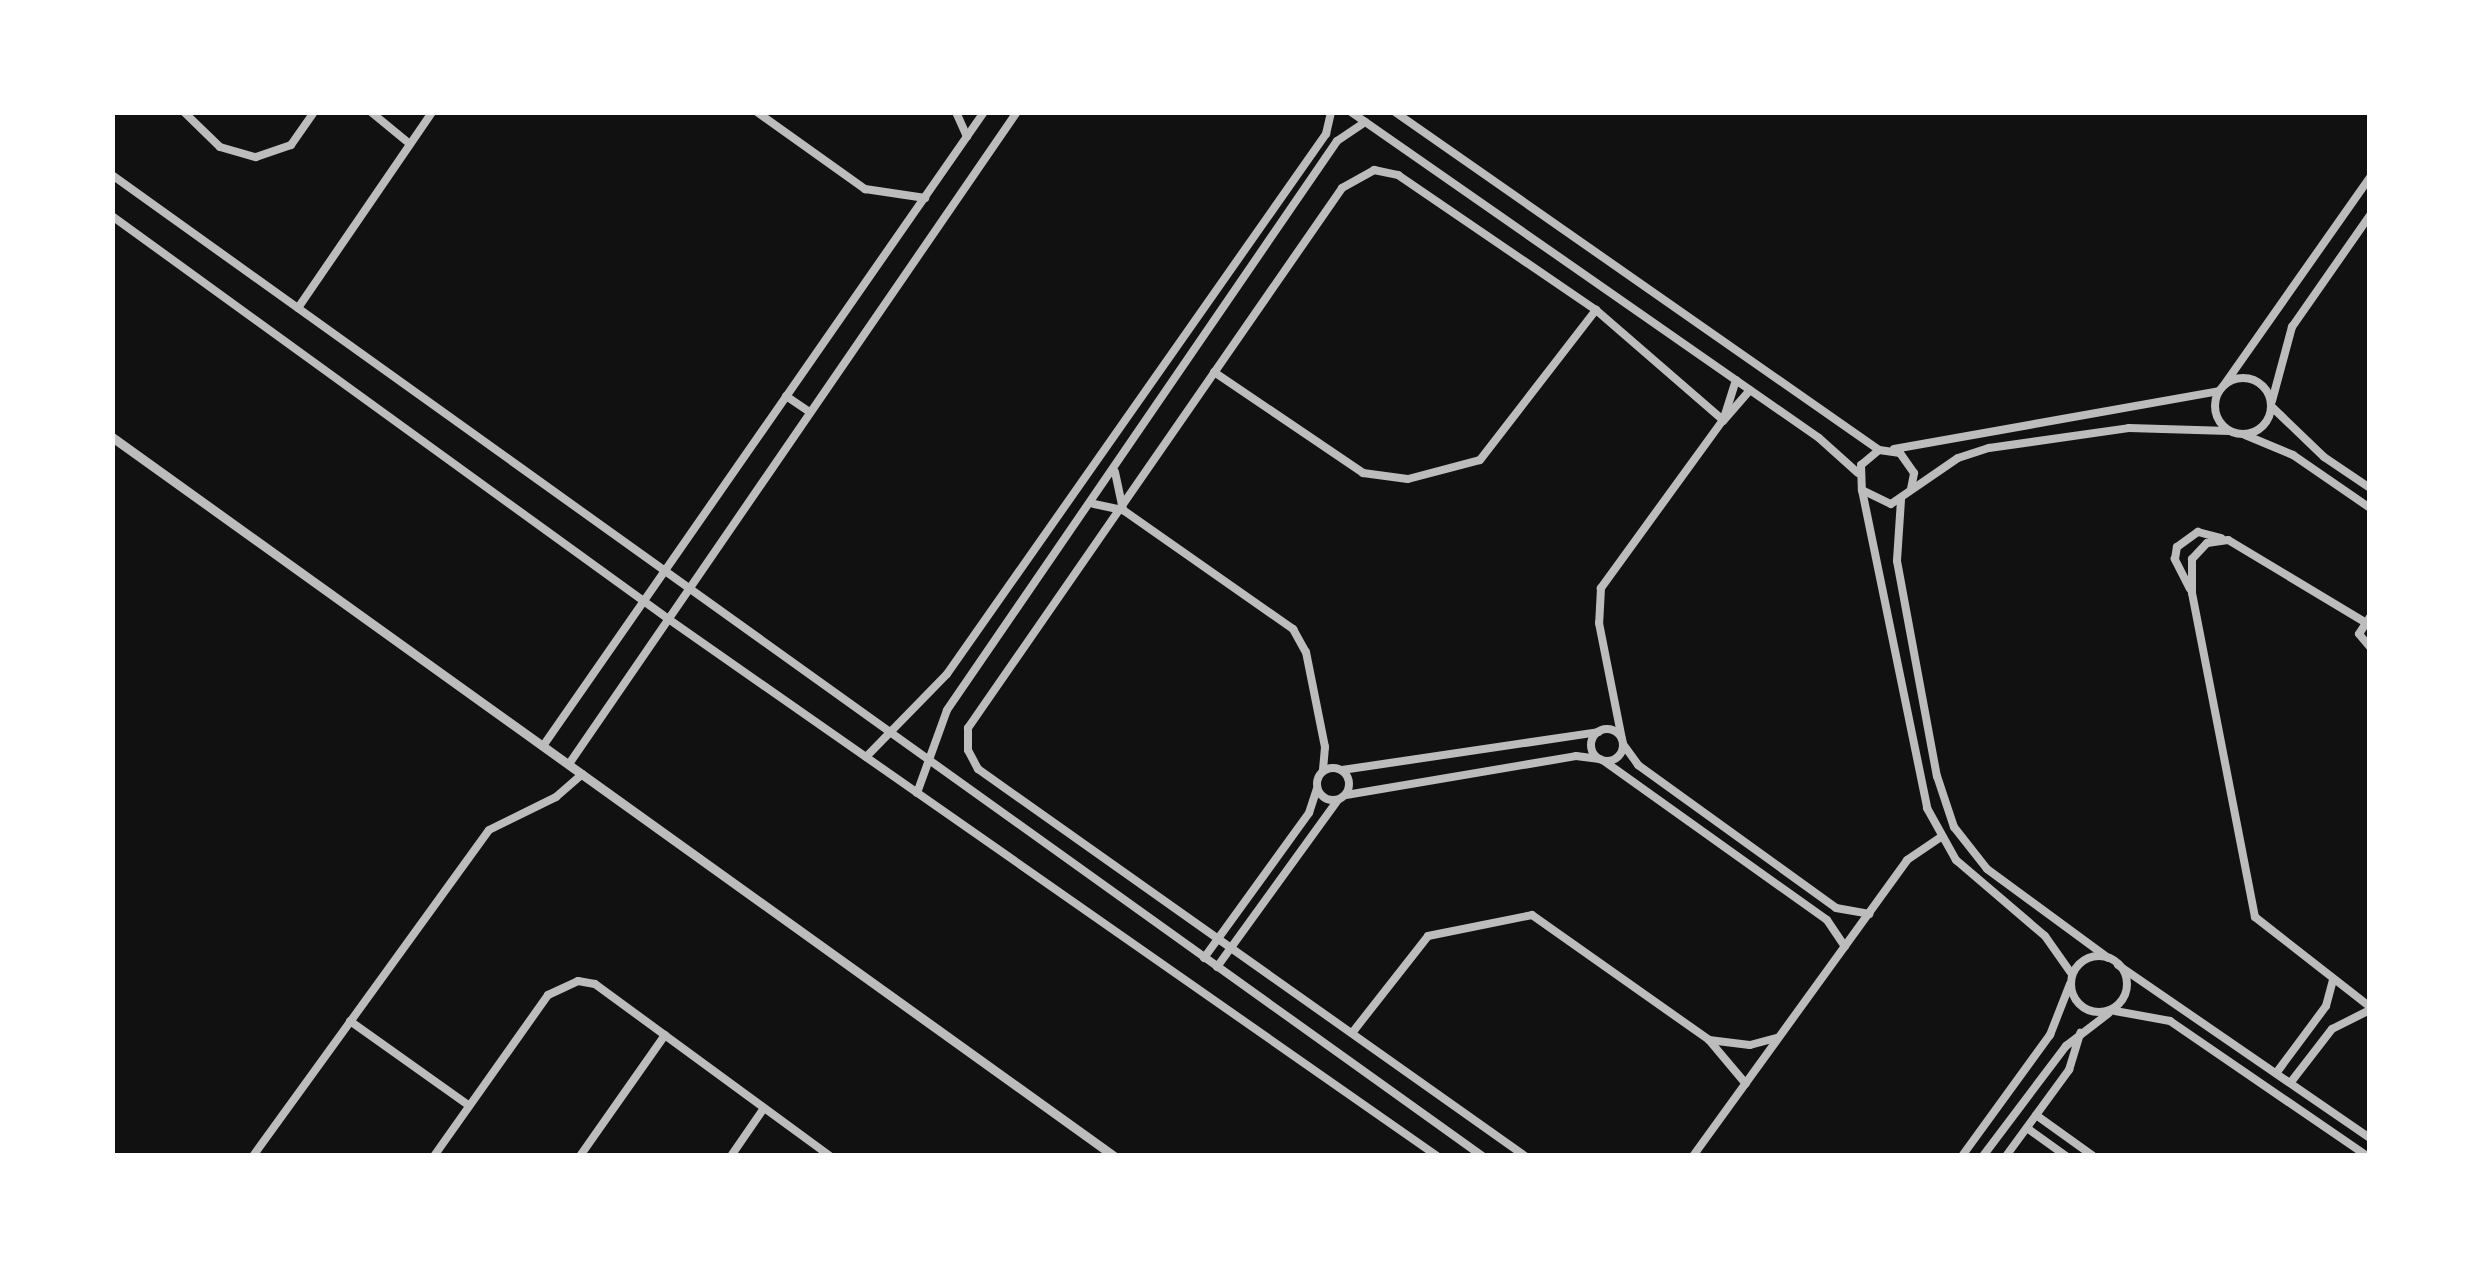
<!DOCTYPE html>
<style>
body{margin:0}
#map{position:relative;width:2482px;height:1268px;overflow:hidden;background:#111;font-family:"PT Sans",sans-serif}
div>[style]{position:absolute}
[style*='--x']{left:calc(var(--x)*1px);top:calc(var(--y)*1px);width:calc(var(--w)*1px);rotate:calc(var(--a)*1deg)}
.minor>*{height:8px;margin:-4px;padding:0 4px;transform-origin:4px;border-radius:4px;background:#bcbcbc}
.minor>.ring{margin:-4px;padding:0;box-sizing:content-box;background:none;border:8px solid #bcbcbc;border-radius:50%}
.tertiary>*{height:9px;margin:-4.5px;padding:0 4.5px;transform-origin:4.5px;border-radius:4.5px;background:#bcbcbc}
span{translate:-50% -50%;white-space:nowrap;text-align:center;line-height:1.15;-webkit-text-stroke:8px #fff;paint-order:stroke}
.frame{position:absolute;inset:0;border:115px solid #fff;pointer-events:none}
</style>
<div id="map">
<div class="minor">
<div style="--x:184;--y:112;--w:50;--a:44.2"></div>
<div style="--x:220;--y:147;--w:37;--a:16"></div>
<div style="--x:256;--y:157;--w:37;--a:-19"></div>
<div style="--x:291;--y:145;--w:40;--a:-55.1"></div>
<div style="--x:371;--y:112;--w:50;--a:39.4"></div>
<div style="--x:757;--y:112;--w:133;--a:35.5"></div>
<div style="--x:865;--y:189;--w:61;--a:8.5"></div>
<div style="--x:956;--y:112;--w:27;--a:66"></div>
<div style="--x:1351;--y:112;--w:570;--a:34.86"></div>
<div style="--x:1819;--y:438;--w:52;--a:41.9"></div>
<div style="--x:1395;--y:112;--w:590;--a:34.93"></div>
<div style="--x:112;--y:175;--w:1685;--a:35.6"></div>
<div style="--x:112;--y:216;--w:685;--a:35.92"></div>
<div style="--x:667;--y:618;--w:939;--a:34.94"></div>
<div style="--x:298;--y:308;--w:237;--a:-55.6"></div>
<div style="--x:1214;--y:372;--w:180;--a:34.1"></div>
<div style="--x:1363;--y:473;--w:45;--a:7.6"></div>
<div style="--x:1408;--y:479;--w:74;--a:-14.8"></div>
<div style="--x:1480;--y:460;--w:190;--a:-52.3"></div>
<div class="ring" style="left:2215px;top:378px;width:48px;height:48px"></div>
<div style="--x:2224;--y:385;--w:254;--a:-54.9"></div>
<div style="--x:786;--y:396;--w:29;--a:34"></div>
<div style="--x:2272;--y:401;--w:77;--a:-74.9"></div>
<div style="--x:2292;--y:327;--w:136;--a:-55.1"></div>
<div style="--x:2272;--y:407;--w:72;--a:43.9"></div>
<div style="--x:2324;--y:457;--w:55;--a:34"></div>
<div style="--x:1723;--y:421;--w:43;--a:-72.4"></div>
<div style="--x:1723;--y:421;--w:41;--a:-48.9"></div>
<div style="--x:2245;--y:435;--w:52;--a:22.6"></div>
<div style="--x:2293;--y:455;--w:93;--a:34.5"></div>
<div style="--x:1894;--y:449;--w:330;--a:-10.1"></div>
<div style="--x:1115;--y:472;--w:39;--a:78"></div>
<div style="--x:1911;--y:489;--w:16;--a:-79"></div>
<div style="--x:1914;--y:473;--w:24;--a:-125"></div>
<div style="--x:1900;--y:453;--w:21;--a:-172"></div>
<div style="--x:1879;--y:450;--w:23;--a:140"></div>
<div style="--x:1861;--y:465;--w:25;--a:88"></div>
<div style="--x:1862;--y:490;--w:32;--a:26"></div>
<div style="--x:1891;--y:504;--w:81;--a:-34.5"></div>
<div style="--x:1958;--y:458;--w:33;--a:-18"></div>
<div style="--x:1989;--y:448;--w:141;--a:-8.1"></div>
<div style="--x:2129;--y:428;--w:100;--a:1.7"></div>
<div style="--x:1862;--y:490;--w:325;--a:78.4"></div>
<div style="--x:1927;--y:808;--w:60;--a:60.9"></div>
<div style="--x:1956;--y:860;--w:117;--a:40.5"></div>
<div style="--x:2045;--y:936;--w:45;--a:54.9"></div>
<div style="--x:1901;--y:500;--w:61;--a:93.8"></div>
<div style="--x:1897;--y:561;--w:219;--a:79.5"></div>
<div style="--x:1937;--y:776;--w:54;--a:71.6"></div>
<div style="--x:1954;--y:827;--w:53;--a:51.8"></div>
<div style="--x:1987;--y:869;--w:150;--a:36.3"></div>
<div style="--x:1094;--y:504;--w:30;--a:12"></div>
<div style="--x:1123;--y:510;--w:208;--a:35"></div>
<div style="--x:1293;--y:629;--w:26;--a:61"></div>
<div style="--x:1306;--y:652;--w:97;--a:78.7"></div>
<div style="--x:1325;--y:747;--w:23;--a:95"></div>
<div style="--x:2190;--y:589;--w:34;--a:-117"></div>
<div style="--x:2175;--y:559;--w:12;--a:-81"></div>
<div style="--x:2177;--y:547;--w:26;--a:-36"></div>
<div style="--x:2198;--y:532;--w:24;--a:15"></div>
<div style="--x:2370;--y:617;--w:20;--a:123"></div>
<div style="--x:2359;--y:634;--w:17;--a:50"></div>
<div style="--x:2363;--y:621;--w:157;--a:-149"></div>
<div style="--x:2228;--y:540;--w:21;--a:172"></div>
<div style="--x:2207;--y:543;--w:22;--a:133"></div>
<div style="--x:2192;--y:559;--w:34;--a:90"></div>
<div style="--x:2192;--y:593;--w:330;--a:79"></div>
<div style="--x:2255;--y:917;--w:146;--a:38"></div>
<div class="ring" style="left:1591px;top:729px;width:24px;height:24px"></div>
<div style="--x:1623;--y:744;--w:26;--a:54"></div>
<div style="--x:1638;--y:765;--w:244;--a:35.8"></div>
<div style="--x:1836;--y:908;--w:34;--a:10"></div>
<div style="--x:543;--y:746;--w:772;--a:-55.18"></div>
<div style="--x:866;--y:757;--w:116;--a:-45.7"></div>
<div style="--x:947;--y:674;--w:660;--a:-54.94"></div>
<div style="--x:1326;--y:134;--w:23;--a:-77"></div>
<div style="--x:1604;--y:761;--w:274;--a:35.5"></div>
<div style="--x:1827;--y:920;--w:32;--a:56"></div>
<div style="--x:569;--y:764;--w:791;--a:-55.51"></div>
<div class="ring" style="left:1317px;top:768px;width:24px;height:24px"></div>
<div style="--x:1342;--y:770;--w:259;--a:-8.4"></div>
<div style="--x:917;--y:793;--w:88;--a:-70.1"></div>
<div style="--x:947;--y:710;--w:690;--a:-55.57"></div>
<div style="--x:1337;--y:141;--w:34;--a:-34"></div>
<div style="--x:1346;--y:795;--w:233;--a:-9.6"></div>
<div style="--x:1576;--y:756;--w:24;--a:7"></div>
<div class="ring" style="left:2071px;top:956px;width:48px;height:48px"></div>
<div style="--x:1204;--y:958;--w:179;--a:-54.1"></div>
<div style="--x:1309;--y:813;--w:25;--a:-72"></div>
<div style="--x:2118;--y:965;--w:306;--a:34.5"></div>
<div style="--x:1217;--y:967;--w:206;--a:-54.1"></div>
<div style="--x:2115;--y:1011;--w:56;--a:10.3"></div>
<div style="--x:2170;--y:1021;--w:239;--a:34.4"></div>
<div style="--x:350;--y:1021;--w:145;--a:35.4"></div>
<div style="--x:1352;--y:1033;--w:123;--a:-51.9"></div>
<div style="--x:1428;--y:936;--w:106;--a:-11.4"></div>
<div style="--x:1532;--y:915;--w:217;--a:35.2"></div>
<div style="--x:1709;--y:1040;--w:57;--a:49.9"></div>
<div style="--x:1709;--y:1040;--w:41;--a:7"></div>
<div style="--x:1750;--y:1045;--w:28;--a:-15"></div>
<div style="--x:2277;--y:1072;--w:82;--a:-53.4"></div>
<div style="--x:2326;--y:1006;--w:27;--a:-75"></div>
<div style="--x:2291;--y:1082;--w:67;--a:-52.3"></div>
<div style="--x:2332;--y:1029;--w:42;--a:-26.6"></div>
<div style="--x:2036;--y:1115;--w:70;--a:35.7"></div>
<div style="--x:2027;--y:1128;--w:48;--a:35.7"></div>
<div style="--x:253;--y:1156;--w:402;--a:-54.1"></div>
<div style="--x:489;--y:830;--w:75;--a:-26.2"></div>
<div style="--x:556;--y:797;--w:35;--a:-41"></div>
<div style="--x:434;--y:1156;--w:197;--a:-54.7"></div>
<div style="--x:548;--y:995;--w:33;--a:-25"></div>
<div style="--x:578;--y:981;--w:17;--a:10"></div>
<div style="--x:595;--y:984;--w:291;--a:36.2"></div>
<div style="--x:580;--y:1156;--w:148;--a:-54.9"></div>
<div style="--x:731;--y:1156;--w:58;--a:-55.5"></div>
<div style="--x:1525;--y:1156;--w:670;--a:-144.72"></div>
<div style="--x:978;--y:769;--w:21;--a:-118"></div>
<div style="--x:968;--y:750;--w:22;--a:-90"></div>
<div style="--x:968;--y:728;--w:657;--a:-55.29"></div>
<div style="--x:1342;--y:188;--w:37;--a:-29"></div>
<div style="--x:1374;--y:170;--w:25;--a:12"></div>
<div style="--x:1398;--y:175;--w:240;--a:34.3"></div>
<div style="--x:1596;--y:310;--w:168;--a:40.9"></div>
<div style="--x:1723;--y:420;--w:208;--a:126"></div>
<div style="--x:1601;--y:588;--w:35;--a:93"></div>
<div style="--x:1599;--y:623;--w:118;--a:78.8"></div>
<div style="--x:1693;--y:1156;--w:365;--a:-54.1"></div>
<div style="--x:1907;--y:860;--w:41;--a:-34.1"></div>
<div style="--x:1962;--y:1156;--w:150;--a:-54"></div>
<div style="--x:2050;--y:1035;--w:55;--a:-68.6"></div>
<div style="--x:1983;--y:1156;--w:138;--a:-53"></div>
<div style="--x:2066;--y:1046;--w:54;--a:-37.5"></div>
<div style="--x:2006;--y:1156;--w:107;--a:-53.8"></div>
<div style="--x:2069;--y:1070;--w:39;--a:-73"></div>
</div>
<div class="tertiary">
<div style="--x:112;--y:437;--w:1233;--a:35.66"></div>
</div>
<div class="frame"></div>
</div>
